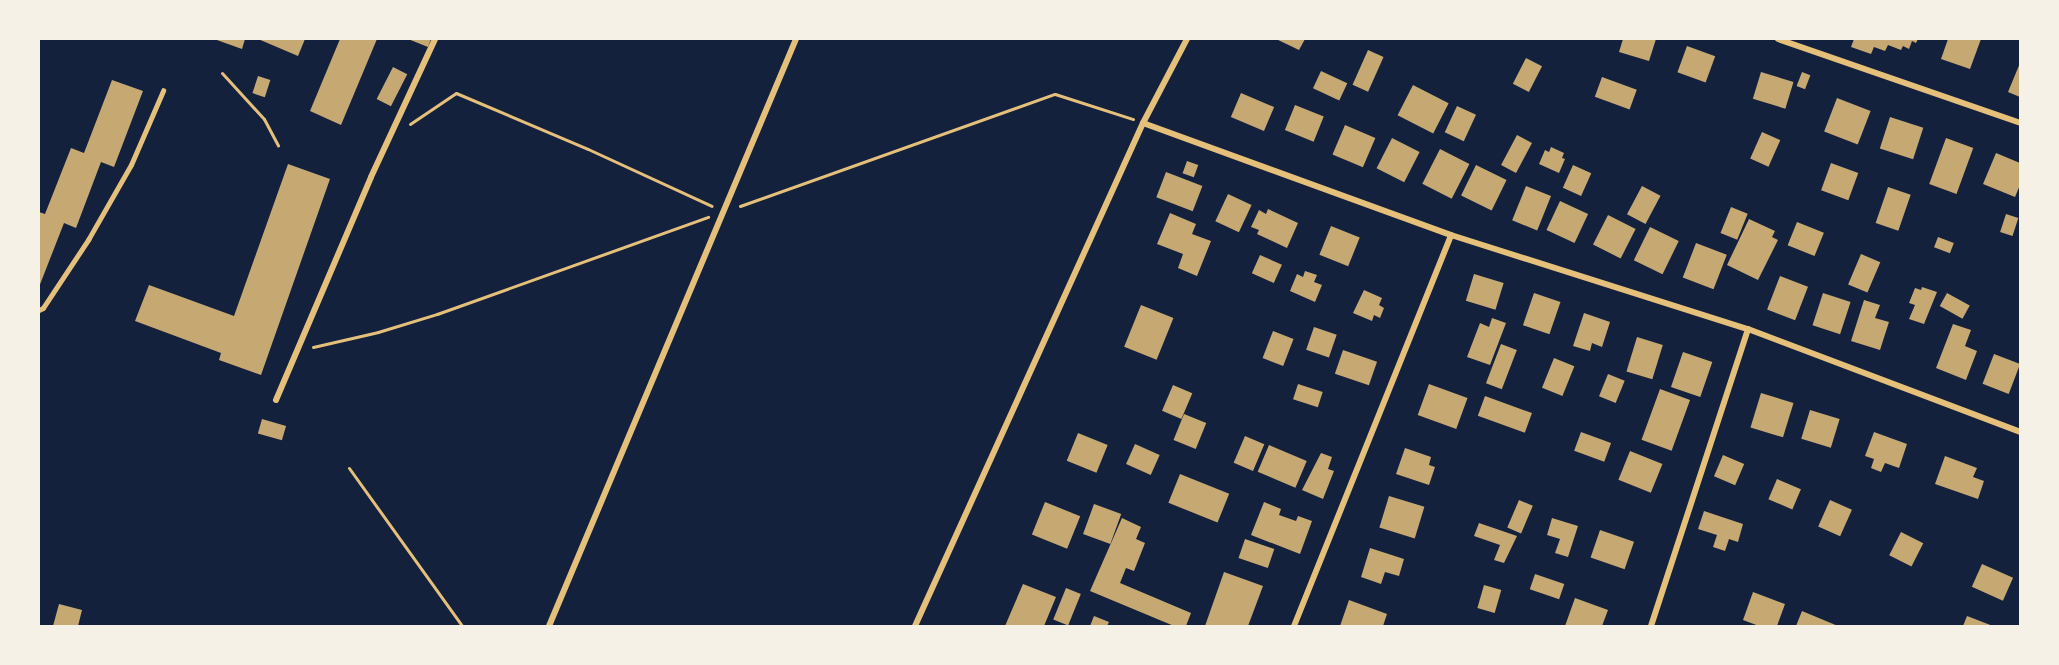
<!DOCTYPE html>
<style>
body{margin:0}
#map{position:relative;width:2059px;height:665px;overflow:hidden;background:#14213d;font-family:"Noto Serif",serif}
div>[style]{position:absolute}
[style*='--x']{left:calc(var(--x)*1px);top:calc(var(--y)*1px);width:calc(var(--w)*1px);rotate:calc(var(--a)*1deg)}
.building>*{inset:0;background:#c6a872;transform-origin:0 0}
.path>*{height:3px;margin:-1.5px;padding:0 1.5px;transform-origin:1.5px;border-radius:1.5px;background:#e5c07b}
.service>*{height:4.5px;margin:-2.25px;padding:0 2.25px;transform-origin:2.25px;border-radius:2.25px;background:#e5c07b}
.minor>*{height:6px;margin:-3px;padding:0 3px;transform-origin:3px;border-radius:3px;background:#e5c07b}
span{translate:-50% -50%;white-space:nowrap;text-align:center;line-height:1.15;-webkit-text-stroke:4.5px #f6f1e7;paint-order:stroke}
.frame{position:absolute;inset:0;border:40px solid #f6f1e7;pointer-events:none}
</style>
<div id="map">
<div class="building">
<div style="clip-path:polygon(214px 39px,245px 39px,242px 49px)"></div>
<div style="clip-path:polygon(258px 39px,305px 39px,298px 56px)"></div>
<div style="clip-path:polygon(340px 39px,377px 39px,341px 125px,310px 111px)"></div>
<div style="clip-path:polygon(408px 39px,431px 39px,428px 47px)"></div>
<div style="clip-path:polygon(1276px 39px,1305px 39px,1299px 50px)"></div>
<div style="clip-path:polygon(1623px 39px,1656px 39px,1649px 61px,1619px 52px)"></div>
<div style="clip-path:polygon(1854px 39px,1918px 39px,1916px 43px,1912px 41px,1909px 49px,1903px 46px,1901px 50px,1888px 45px,1885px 51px,1874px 47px,1871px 54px,1851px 47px)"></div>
<div style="clip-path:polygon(1948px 39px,1981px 39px,1970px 69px,1941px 59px)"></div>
<div style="left:1687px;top:46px;width:30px;height:28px;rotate:20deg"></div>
<div style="left:1368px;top:50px;width:17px;height:38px;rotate:24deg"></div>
<div style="left:1526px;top:58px;width:18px;height:29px;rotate:27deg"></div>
<div style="clip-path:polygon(2020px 63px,2020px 97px,2008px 92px)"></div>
<div style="left:393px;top:67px;width:16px;height:36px;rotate:27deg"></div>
<div style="left:1321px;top:71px;width:29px;height:19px;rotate:25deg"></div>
<div style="left:1761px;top:72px;width:34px;height:28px;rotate:17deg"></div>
<div style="left:1802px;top:72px;width:9px;height:15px;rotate:21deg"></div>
<div style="left:258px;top:76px;width:13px;height:18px;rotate:18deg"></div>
<div style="left:1602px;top:77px;width:37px;height:21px;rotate:20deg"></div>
<div style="clip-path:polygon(112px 80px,143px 91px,114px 167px,101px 162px,76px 228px,64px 223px,39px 287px,39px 212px,45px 214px,71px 148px,84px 153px)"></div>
<div style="left:1413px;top:85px;width:40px;height:34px;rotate:27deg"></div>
<div style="left:1241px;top:93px;width:36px;height:26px;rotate:23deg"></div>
<div style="left:1837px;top:98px;width:36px;height:36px;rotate:21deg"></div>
<div style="left:1295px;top:105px;width:31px;height:27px;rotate:22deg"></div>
<div style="left:1457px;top:106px;width:21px;height:29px;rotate:25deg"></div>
<div style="left:1890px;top:117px;width:35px;height:33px;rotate:18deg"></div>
<div style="left:1345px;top:125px;width:33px;height:32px;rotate:23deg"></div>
<div style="left:1762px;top:132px;width:20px;height:29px;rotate:24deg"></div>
<div style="left:1517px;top:135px;width:17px;height:34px;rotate:28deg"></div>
<div style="left:1392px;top:138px;width:31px;height:34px;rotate:27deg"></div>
<div style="left:1946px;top:138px;width:29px;height:49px;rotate:20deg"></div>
<div style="clip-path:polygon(1551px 147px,1564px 153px,1562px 158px,1565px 159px,1559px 173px,1539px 164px,1545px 150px,1549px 152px)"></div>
<div style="left:1440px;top:149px;width:33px;height:39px;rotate:27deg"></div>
<div style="clip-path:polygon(1996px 153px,2020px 163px,2020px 185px,2015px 197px,1983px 184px)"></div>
<div style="left:1187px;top:161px;width:12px;height:13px;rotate:20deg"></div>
<div style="left:1831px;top:163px;width:29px;height:29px;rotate:20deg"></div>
<div style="clip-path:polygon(288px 164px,330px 179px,261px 375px,219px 360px,221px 353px,135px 321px,149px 285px,234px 316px)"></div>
<div style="left:1476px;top:165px;width:34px;height:34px;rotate:26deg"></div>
<div style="left:1573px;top:165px;width:20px;height:25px;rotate:24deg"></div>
<div style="left:1166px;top:172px;width:39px;height:27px;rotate:21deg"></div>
<div style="left:1526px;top:186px;width:27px;height:37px;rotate:22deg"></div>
<div style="left:1642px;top:186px;width:21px;height:32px;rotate:28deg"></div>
<div style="left:1888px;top:187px;width:24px;height:38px;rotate:19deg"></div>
<div style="left:1228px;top:194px;width:26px;height:30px;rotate:25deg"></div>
<div style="left:1560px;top:201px;width:31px;height:32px;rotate:25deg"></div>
<div style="left:1731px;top:207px;width:18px;height:28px;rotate:22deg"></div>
<div style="clip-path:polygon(1268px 209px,1298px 223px,1287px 248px,1257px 234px,1259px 230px,1251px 227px,1259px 210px,1266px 214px)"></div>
<div style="clip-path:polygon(1170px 213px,1196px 224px,1192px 234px,1211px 241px,1197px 276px,1178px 268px,1183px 254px,1157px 244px)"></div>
<div style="left:2006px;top:214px;width:13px;height:19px;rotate:18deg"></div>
<div style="left:1608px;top:215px;width:31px;height:33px;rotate:27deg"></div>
<div style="clip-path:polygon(1749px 219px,1775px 231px,1772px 237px,1778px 240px,1758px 280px,1727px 265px)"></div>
<div style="left:1797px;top:222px;width:29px;height:25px;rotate:22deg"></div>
<div style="left:1331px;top:226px;width:31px;height:31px;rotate:22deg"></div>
<div style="left:1650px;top:227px;width:32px;height:37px;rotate:26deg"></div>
<div style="left:1938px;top:237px;width:17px;height:11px;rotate:21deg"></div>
<div style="left:1696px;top:243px;width:33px;height:37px;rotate:21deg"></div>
<div style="left:1861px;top:254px;width:21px;height:33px;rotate:23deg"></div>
<div style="left:1260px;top:255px;width:24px;height:20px;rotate:24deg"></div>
<div style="clip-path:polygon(1305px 271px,1317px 275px,1314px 282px,1322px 285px,1315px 302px,1290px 291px,1297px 274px,1303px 277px)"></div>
<div style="left:1474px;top:274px;width:31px;height:28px;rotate:17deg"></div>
<div style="left:1780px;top:276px;width:30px;height:36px;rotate:21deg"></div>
<div style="clip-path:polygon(1922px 287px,1937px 292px,1924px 324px,1909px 319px,1915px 305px,1909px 303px,1915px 288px,1921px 290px)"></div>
<div style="clip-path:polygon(1364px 290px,1382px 298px,1379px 305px,1384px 308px,1380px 318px,1374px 315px,1372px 321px,1353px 313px)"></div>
<div style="left:1534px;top:293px;width:28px;height:34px;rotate:19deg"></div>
<div style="left:1823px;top:293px;width:29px;height:34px;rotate:18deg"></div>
<div style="left:1947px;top:293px;width:26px;height:15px;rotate:29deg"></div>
<div style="clip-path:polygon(1864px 300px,1880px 305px,1875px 318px,1889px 322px,1880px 350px,1851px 341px)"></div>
<div style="left:1141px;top:305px;width:35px;height:45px;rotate:22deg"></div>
<div style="clip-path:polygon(1584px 313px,1610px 322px,1602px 347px,1592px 343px,1590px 351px,1573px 346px)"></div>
<div style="clip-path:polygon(1492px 318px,1506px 323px,1490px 365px,1467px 357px,1480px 323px,1489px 327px)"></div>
<div style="clip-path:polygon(1953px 324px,1971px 330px,1965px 346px,1977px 351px,1966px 380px,1936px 368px)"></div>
<div style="left:1314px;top:327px;width:24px;height:24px;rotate:19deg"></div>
<div style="left:1273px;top:331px;width:22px;height:29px;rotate:21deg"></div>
<div style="left:1637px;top:337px;width:27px;height:36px;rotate:17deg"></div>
<div style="left:1501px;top:344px;width:17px;height:42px;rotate:21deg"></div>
<div style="left:1343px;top:350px;width:36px;height:25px;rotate:19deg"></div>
<div style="left:1683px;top:352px;width:31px;height:37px;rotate:19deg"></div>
<div style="left:1994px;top:354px;width:28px;height:32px;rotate:21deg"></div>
<div style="left:1554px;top:358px;width:22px;height:32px;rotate:22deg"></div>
<div style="left:1608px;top:374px;width:18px;height:24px;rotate:22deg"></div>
<div style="left:1298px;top:384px;width:26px;height:16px;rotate:18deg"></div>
<div style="left:1429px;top:384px;width:41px;height:33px;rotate:20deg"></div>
<div style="left:1173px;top:385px;width:21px;height:28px;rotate:23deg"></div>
<div style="left:1660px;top:389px;width:32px;height:54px;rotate:20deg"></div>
<div style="left:1761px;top:393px;width:34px;height:36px;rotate:17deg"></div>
<div style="left:1485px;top:396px;width:50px;height:21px;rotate:20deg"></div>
<div style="left:1810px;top:410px;width:31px;height:30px;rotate:17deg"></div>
<div style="left:1184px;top:414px;width:24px;height:28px;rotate:22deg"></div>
<div style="left:262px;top:419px;width:25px;height:15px;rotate:16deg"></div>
<div style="left:1581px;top:432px;width:32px;height:20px;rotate:20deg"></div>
<div style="clip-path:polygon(1874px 432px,1907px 444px,1899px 468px,1885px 463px,1881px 472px,1871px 468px,1874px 459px,1865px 456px)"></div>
<div style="left:1078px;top:433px;width:32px;height:30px;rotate:22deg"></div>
<div style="left:1245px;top:436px;width:21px;height:29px;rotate:23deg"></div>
<div style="left:1135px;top:444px;width:27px;height:22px;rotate:24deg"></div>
<div style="left:1269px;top:445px;width:41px;height:29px;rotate:23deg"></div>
<div style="clip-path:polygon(1405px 448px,1431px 457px,1429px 465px,1435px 467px,1429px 485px,1396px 474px)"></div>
<div style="left:1630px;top:451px;width:35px;height:31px;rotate:22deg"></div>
<div style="clip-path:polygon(1321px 453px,1332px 457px,1328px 469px,1334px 471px,1323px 499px,1302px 490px)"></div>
<div style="left:1723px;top:455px;width:23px;height:23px;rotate:23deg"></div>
<div style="clip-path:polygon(1945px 456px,1977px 468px,1973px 477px,1984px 481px,1978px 499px,1935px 484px)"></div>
<div style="left:1180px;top:474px;width:53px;height:31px;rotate:22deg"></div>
<div style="left:1777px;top:479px;width:26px;height:22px;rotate:23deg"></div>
<div style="left:1389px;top:496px;width:37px;height:33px;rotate:17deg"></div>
<div style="left:1519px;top:500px;width:15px;height:30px;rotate:23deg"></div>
<div style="left:1830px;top:500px;width:24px;height:29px;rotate:24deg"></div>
<div style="left:1045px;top:502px;width:38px;height:35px;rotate:22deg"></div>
<div style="clip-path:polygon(1264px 502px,1281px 509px,1279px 515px,1296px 521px,1298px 516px,1312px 521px,1300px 554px,1251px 535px)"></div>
<div style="left:1094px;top:504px;width:29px;height:32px;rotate:20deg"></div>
<div style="clip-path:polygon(1704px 511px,1743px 524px,1738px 542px,1729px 539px,1725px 551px,1713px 547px,1717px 535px,1698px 529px)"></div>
<div style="clip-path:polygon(1122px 518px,1141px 527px,1136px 539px,1145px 543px,1134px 571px,1126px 568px,1120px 583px,1191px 613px,1186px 626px,1174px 626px,1090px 591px)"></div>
<div style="clip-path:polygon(1552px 518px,1578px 526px,1568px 557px,1555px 553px,1560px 539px,1547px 535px)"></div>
<div style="clip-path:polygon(1479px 523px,1517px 536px,1504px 563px,1494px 560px,1500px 545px,1474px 536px)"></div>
<div style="left:1600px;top:530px;width:36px;height:29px;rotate:19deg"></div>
<div style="left:1901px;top:532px;width:25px;height:26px;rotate:27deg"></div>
<div style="left:1245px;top:539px;width:31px;height:20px;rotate:19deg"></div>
<div style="clip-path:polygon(1370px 548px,1404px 559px,1399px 576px,1385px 572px,1381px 584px,1361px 577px)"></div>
<div style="left:1982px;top:564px;width:34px;height:25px;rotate:24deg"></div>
<div style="clip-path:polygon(1224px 572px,1263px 586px,1248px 626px,1205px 626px)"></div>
<div style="left:1535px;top:574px;width:31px;height:16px;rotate:19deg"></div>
<div style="clip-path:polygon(1023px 584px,1056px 597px,1044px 626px,1005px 626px)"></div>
<div style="left:1484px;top:585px;width:18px;height:24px;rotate:16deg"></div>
<div style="left:1066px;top:588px;width:16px;height:34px;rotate:22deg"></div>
<div style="clip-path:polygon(1753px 592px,1785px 604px,1777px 626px,1759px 626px,1743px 620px)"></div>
<div style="clip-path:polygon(1575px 598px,1608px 610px,1602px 626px,1565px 626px)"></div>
<div style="clip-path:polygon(1349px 600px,1387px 614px,1383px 626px,1340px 626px)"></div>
<div style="clip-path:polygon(59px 604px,82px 610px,78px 626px,53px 626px)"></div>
<div style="clip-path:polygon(1802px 611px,1838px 626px,1796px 626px)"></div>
<div style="clip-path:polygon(1094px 616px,1109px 622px,1107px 626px,1090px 626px)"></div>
<div style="clip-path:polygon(1967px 616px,1993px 626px,1963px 626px)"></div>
</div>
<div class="path">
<div style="--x:222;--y:73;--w:62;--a:47.6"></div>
<div style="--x:264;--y:119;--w:30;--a:62"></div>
<div style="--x:410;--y:124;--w:55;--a:-34"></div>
<div style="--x:456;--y:93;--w:143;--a:23"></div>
<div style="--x:588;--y:149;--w:136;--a:24.7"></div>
<div style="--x:740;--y:206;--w:334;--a:-19.6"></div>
<div style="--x:1055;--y:94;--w:82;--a:17.8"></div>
<div style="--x:313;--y:347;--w:67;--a:-13"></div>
<div style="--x:378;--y:332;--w:62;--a:-17"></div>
<div style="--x:437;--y:314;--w:288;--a:-19.7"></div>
<div style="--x:349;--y:468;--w:194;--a:54.4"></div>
</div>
<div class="service">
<div style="--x:39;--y:310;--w:4;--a:-27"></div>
<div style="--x:43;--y:308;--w:82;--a:-56.5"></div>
<div style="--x:88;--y:240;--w:86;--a:-60.2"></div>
<div style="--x:131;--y:165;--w:81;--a:-66.6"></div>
</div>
<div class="minor">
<div style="--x:1778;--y:39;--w:256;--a:19.1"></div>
<div style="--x:1143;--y:123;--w:328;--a:20"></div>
<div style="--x:1451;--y:235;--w:312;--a:17.6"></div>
<div style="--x:1748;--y:329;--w:291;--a:20.7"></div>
<div style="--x:276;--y:400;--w:242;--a:-66.9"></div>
<div style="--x:371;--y:177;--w:152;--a:-65.1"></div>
<div style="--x:549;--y:626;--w:637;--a:-67.18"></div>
<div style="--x:915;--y:626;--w:552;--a:-65.62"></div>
<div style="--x:1143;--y:123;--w:95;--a:-62.4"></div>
<div style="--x:1294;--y:626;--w:421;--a:-68.1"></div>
<div style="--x:1651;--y:626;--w:312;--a:-71.9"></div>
</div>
<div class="frame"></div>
</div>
